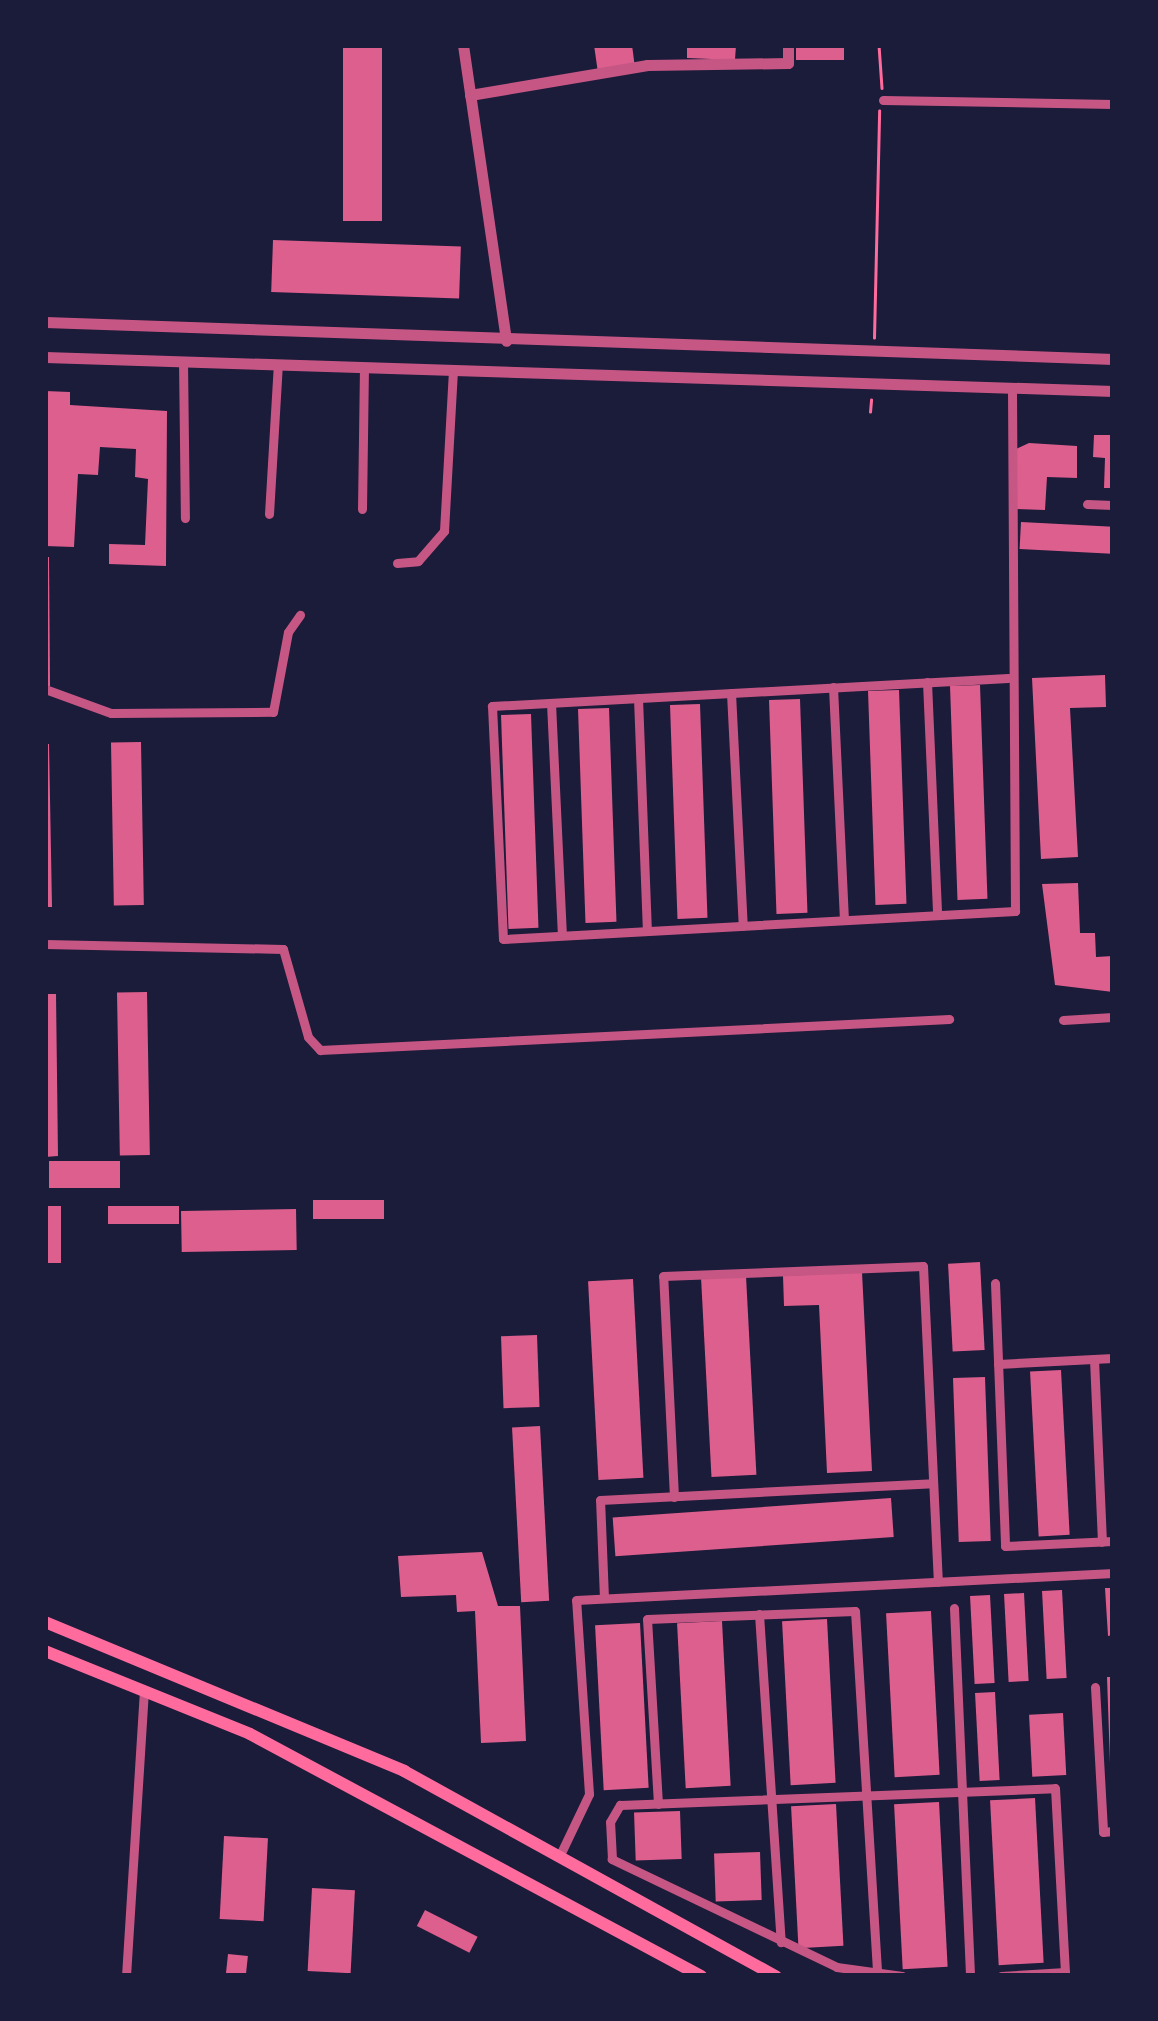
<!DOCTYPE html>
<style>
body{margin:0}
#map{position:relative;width:1158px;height:2021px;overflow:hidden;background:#1b1b3a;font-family:Ubuntu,sans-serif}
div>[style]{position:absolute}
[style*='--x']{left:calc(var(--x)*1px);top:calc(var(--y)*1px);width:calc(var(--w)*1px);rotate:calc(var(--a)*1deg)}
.building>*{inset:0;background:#dd5f8e;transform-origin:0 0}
.path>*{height:2.5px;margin:-1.25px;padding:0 1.25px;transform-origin:1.25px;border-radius:1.25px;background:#ff6b9d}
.minor>*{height:9px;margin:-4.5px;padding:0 4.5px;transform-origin:4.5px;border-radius:4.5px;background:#c65784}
.tertiary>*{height:11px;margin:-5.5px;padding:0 5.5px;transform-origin:5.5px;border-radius:5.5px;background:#c65784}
.secondary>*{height:12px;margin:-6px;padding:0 6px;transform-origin:6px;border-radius:6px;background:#ff6b9d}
span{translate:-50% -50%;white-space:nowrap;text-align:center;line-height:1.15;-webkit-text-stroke:10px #1b1b3a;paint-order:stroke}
.frame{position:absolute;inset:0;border:48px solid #1b1b3a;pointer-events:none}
</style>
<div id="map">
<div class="building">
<div style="left:343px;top:45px;width:39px;height:176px"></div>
<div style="clip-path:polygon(594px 45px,632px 45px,635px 68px,598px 73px)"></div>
<div style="clip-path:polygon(687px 45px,736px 45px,735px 60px,687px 58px)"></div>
<div style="left:796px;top:45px;width:48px;height:15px"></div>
<div style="left:273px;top:240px;width:188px;height:52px;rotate:2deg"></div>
<div style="clip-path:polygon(45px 391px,70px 392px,70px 405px,167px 411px,166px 566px,109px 564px,109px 544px,145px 545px,148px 479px,135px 477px,136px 449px,100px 447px,98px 475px,78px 474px,74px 547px,45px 546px)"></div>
<div style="clip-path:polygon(1094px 435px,1113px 435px,1113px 488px,1104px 488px,1105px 458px,1093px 457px)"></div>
<div style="clip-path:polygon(1029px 443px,1077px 446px,1077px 478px,1047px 477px,1045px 510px,1014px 509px,1016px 449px)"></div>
<div style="left:1021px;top:522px;width:92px;height:27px;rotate:3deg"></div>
<div style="clip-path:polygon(45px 557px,49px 557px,50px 686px,45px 686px)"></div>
<div style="clip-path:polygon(1105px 675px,1106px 707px,1070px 708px,1078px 857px,1041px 859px,1032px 678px)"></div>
<div style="left:980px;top:685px;width:214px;height:30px;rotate:88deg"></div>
<div style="left:899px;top:690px;width:214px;height:31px;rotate:88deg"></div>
<div style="left:800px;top:699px;width:214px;height:31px;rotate:88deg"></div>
<div style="left:700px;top:704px;width:214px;height:30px;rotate:88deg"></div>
<div style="left:609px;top:708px;width:214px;height:31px;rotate:88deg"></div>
<div style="left:531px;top:714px;width:214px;height:30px;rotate:88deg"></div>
<div style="left:141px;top:742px;width:163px;height:30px;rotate:89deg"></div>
<div style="clip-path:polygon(45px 744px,49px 744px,52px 907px,45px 907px)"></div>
<div style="clip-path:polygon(1078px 883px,1080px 933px,1095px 933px,1096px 957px,1113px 956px,1113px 992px,1055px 985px,1042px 884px)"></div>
<div style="left:147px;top:992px;width:163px;height:30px;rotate:89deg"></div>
<div style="clip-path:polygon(45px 994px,56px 994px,58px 1156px,45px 1157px)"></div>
<div style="left:49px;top:1161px;width:71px;height:27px"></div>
<div style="left:384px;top:1200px;width:19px;height:71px;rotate:90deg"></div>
<div style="left:45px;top:1206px;width:16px;height:57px"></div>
<div style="left:179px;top:1206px;width:18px;height:71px;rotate:90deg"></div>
<div style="left:296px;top:1209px;width:41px;height:115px;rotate:89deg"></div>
<div style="left:980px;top:1262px;width:88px;height:32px;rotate:87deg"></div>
<div style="clip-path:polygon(862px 1272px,872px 1471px,827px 1473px,819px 1305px,784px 1306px,783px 1276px)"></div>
<div style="left:746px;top:1276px;width:199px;height:45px;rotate:87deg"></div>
<div style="left:633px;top:1279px;width:199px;height:45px;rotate:87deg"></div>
<div style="left:537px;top:1335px;width:72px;height:36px;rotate:88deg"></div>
<div style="left:1061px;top:1370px;width:165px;height:31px;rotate:87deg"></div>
<div style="left:985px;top:1377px;width:164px;height:32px;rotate:88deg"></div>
<div style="left:540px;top:1426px;width:175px;height:28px;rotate:87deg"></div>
<div style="left:891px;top:1498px;width:39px;height:279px;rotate:86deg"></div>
<div style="clip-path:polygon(482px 1552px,498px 1606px,520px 1606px,526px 1741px,481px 1743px,475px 1611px,457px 1612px,456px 1595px,401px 1597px,398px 1556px)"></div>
<div style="clip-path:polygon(1105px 1588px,1113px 1588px,1113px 1635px,1108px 1636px)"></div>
<div style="left:1062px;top:1590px;width:88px;height:20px;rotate:87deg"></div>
<div style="left:1024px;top:1593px;width:88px;height:20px;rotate:87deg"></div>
<div style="left:990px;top:1595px;width:88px;height:20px;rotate:87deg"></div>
<div style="left:931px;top:1611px;width:164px;height:45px;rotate:87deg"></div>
<div style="left:827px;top:1619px;width:164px;height:45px;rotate:87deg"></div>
<div style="left:722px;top:1621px;width:165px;height:45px;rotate:87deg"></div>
<div style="left:640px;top:1623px;width:165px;height:45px;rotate:87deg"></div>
<div style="clip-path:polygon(1107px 1677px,1113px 1677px,1113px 1763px,1110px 1763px)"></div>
<div style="left:995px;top:1692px;width:88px;height:20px;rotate:87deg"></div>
<div style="left:1063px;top:1713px;width:62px;height:34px;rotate:87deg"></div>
<div style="left:1035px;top:1798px;width:165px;height:45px;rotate:87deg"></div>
<div style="left:939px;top:1802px;width:165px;height:45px;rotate:87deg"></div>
<div style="left:836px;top:1804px;width:142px;height:45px;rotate:87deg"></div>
<div style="left:680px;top:1811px;width:48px;height:46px;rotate:88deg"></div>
<div style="left:224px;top:1836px;width:44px;height:83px;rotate:3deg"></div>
<div style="left:760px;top:1852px;width:48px;height:46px;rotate:88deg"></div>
<div style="left:312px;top:1888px;width:43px;height:83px;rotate:3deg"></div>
<div style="left:425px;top:1910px;width:59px;height:18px;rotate:27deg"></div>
<div style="left:228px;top:1954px;width:20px;height:22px;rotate:6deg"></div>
</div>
<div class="path">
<div style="--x:879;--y:45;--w:43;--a:86"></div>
<div style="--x:874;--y:338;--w:227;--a:-88.7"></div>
<div style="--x:870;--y:412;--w:12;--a:-85"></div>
</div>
<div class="minor">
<div style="--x:883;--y:100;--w:230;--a:1"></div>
<div style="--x:183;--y:361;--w:157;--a:89.3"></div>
<div style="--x:1087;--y:504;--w:26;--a:2"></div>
<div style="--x:362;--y:509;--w:142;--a:-89.2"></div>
<div style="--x:269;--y:514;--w:150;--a:-86.6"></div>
<div style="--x:397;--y:563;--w:21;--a:-5"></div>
<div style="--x:418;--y:561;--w:40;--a:-49"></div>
<div style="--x:444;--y:531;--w:161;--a:-86.8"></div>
<div style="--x:1008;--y:678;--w:517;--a:176.89"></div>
<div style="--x:492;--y:706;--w:233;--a:87.3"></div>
<div style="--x:503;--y:939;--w:513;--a:-3.13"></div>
<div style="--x:1015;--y:911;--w:523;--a:-90.33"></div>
<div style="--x:927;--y:682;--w:233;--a:87.5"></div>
<div style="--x:833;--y:687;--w:233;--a:87.3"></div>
<div style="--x:45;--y:689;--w:70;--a:20"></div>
<div style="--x:111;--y:713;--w:162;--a:-0.4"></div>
<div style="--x:273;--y:712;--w:81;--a:-79.4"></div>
<div style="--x:288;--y:632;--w:21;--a:-55"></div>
<div style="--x:731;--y:693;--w:233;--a:87.1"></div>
<div style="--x:638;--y:698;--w:233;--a:87.8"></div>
<div style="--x:551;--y:703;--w:232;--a:87.3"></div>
<div style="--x:45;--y:944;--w:238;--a:1.2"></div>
<div style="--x:283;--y:949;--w:91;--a:74.1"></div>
<div style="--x:308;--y:1037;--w:18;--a:47"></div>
<div style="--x:320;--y:1050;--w:630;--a:-2.82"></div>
<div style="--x:1063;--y:1020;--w:50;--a:-3.4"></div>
<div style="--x:995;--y:1283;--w:263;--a:87.8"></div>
<div style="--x:1005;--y:1546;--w:108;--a:-2.7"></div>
<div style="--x:1094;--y:1359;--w:183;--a:87.5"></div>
<div style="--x:998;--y:1364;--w:115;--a:-3"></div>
<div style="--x:674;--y:1497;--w:221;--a:-92.8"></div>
<div style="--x:663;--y:1276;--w:260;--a:-2.2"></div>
<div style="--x:923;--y:1266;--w:316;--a:87.3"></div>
<div style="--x:604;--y:1598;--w:98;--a:-92.3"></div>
<div style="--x:600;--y:1500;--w:333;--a:-2.9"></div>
<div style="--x:954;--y:1608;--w:368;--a:87.5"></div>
<div style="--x:759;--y:1614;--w:329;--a:86.2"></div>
<div style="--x:1095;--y:1687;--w:145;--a:86.8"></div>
<div style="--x:1103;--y:1832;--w:10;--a:-6"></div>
<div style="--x:658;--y:1804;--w:185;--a:-93.4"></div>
<div style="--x:647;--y:1619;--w:208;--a:-2.2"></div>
<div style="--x:855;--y:1611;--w:363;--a:86.5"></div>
<div style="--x:559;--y:1857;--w:70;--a:-64.5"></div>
<div style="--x:589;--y:1794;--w:194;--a:-93.8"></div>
<div style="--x:576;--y:1600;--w:538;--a:-2.88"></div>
<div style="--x:126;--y:1976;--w:287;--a:-86.4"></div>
<div style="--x:902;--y:1976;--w:66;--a:-172.1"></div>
<div style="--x:837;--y:1967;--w:250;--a:-154.4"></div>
<div style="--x:612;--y:1859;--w:37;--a:-93"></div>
<div style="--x:610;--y:1822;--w:20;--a:-60"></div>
<div style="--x:620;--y:1805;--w:435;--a:-2.2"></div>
<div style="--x:1055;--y:1788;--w:184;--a:86.9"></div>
<div style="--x:1065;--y:1972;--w:64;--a:176.4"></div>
</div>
<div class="tertiary">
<div style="--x:463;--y:45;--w:299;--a:81.7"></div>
<div style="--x:470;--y:95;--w:180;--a:-9.6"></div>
<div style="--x:647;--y:65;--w:141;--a:-0.8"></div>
<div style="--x:788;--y:63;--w:18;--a:-90"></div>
<div style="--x:45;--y:322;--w:1069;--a:1.98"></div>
<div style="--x:45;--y:357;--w:1069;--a:1.82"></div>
</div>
<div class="secondary">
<div style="--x:45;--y:1622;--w:389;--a:22.5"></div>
<div style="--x:404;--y:1771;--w:425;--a:28.9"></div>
<div style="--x:45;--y:1651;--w:221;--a:22"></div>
<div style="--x:250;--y:1734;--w:512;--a:28.22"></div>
</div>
<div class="frame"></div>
</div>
